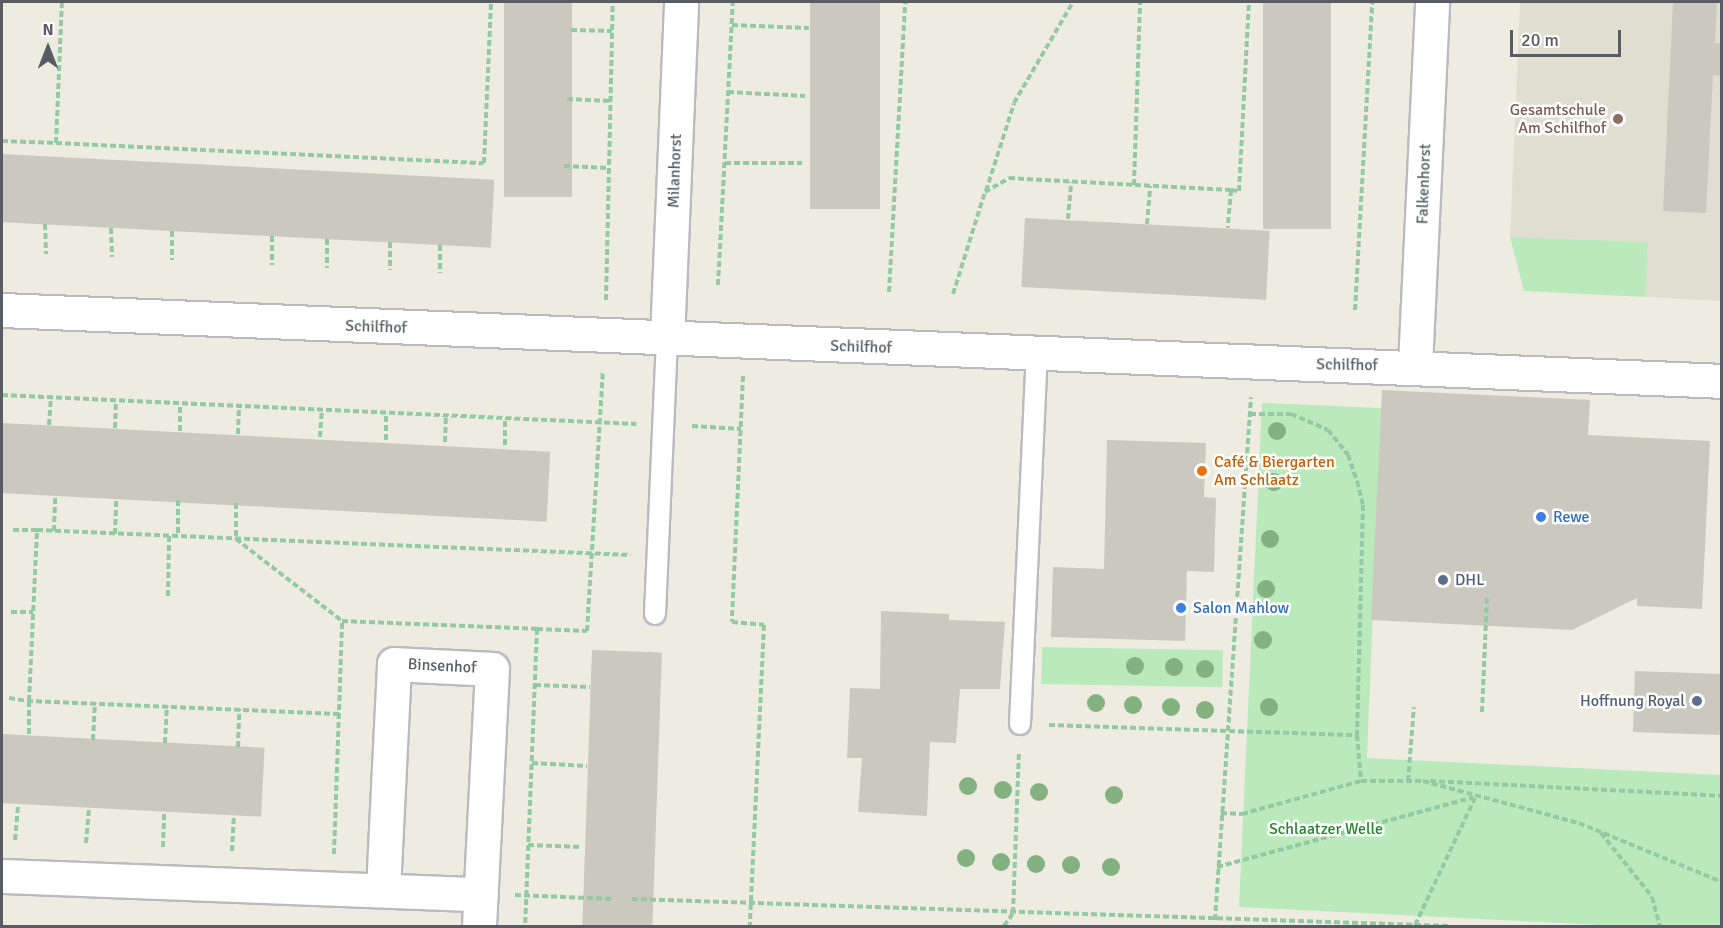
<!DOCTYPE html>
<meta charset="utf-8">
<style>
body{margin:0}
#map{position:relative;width:1723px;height:928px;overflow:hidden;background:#eeece1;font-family:Signika,sans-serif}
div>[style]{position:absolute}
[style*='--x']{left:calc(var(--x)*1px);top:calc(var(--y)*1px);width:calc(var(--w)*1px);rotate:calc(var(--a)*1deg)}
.education>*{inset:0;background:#e0ded1}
.green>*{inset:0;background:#bae9bc;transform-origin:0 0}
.building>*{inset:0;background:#cbc8c0;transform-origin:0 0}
.path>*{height:4px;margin-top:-2px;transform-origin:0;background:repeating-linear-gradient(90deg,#93caa4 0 6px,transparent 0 9px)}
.roads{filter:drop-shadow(2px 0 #b9bbc1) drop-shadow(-2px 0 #b9bbc1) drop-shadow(0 2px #b9bbc1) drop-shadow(0 -2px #b9bbc1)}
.service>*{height:20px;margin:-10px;padding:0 10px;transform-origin:10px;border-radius:10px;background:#fff}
.minor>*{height:33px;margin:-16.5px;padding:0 16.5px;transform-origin:16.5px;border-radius:16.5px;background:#fff}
.trees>*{width:18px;height:18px;margin:-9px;border-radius:50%;background:#83b280}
.dots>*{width:16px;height:16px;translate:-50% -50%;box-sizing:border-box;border:3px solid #fff;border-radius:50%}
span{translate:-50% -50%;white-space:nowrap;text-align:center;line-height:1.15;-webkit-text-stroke:5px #fff;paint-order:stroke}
.education-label{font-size:16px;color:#785e54}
.right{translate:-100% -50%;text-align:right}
.street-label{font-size:16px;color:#595d63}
.food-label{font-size:16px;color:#c56008}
.left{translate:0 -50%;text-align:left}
.shop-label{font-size:16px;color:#366cbe}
.service-label{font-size:16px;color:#4e5e75}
.park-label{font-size:16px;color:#2b8231}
.frame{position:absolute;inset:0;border:3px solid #595d63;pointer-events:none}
.north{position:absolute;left:18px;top:18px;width:60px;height:60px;-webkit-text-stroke:4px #fff;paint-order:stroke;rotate:0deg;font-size:16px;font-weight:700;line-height:24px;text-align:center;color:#595d63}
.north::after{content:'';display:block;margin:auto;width:21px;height:27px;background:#595d63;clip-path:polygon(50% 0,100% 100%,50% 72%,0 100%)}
.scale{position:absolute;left:1510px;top:30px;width:111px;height:27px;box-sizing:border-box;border:3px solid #595d63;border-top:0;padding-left:8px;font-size:18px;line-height:21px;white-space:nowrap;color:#595d63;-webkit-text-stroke:4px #fff;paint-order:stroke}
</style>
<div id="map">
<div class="education">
<div style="clip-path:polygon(1520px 2px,1721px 2px,1721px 301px,1645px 297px,1648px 242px,1510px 237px)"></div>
</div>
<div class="green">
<div style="clip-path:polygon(1510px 237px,1648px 242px,1645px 297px,1524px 291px)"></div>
<div style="clip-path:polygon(1262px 403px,1381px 408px,1367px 758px,1721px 775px,1721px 926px,1622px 926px,1239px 907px)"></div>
<div style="left:1042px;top:647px;width:181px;height:37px;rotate:1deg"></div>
</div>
<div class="building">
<div style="left:504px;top:2px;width:68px;height:195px"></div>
<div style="left:810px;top:2px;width:70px;height:207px"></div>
<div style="left:1263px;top:2px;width:68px;height:227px"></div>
<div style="clip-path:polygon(1673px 2px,1717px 2px,1715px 43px,1722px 43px,1722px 76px,1713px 75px,1706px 213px,1663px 211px)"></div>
<div style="left:2px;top:154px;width:493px;height:68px;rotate:3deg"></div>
<div style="left:1025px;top:218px;width:245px;height:69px;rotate:3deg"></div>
<div style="clip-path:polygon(1382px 390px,1590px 400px,1588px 435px,1710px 441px,1702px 609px,1637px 606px,1637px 598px,1572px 630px,1371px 620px)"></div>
<div style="left:2px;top:423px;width:549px;height:70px;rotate:3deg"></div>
<div style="clip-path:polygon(1107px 440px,1206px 443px,1204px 497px,1216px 498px,1214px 572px,1187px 571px,1185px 641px,1051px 637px,1053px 567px,1104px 569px)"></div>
<div style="clip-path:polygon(881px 611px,949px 614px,949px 620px,1005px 622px,1000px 689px,960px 689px,956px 743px,930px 742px,927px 816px,858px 812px,862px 758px,847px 758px,850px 688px,880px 689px)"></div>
<div style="left:592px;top:650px;width:70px;height:277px;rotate:2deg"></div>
<div style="left:1635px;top:671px;width:87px;height:61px;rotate:2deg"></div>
<div style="left:2px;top:734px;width:263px;height:69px;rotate:3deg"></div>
</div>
<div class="path">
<div style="--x:732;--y:25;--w:77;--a:2.2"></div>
<div style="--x:571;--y:30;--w:41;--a:1.4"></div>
<div style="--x:728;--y:92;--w:77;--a:3"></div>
<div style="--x:567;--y:99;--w:43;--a:2.7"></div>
<div style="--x:2;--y:141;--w:54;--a:2.1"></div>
<div style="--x:56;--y:143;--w:141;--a:-87.6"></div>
<div style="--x:56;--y:143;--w:428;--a:2.7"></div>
<div style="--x:484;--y:163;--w:161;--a:-87.5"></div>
<div style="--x:725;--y:163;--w:77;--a:0"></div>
<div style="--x:564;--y:166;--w:45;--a:2.5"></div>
<div style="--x:1134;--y:185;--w:183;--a:-88.1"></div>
<div style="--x:1231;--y:190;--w:8;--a:7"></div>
<div style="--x:1239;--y:191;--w:189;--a:-87"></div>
<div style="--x:986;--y:191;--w:92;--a:-72.3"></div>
<div style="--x:1014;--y:103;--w:117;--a:-59.7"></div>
<div style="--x:1068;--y:219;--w:37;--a:-85"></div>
<div style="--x:45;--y:224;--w:30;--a:88"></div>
<div style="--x:1147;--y:224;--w:38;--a:-85"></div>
<div style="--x:111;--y:228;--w:29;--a:88"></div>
<div style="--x:172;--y:231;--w:29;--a:90"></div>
<div style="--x:272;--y:236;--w:29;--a:90"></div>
<div style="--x:327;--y:239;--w:29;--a:90"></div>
<div style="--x:390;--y:242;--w:28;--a:90"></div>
<div style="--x:440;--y:245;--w:28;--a:90"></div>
<div style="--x:718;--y:285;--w:283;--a:-87"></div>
<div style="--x:889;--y:292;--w:290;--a:-86.8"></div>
<div style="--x:953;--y:294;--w:107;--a:-72.6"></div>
<div style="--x:985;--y:192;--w:28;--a:-30"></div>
<div style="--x:1009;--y:178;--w:222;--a:3.1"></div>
<div style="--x:1231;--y:190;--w:38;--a:95"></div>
<div style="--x:606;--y:300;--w:298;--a:-88.7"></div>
<div style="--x:1355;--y:310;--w:308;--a:-86.8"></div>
<div style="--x:743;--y:376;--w:246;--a:92.6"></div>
<div style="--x:732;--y:622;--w:32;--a:5"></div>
<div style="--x:764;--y:625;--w:301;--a:92.7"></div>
<div style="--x:2;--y:395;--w:635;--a:2.62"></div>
<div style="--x:1250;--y:414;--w:41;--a:0"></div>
<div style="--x:1291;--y:414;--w:40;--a:23.4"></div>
<div style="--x:1328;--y:430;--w:32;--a:51"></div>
<div style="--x:1348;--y:455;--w:28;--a:71"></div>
<div style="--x:1357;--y:481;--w:25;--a:76"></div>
<div style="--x:1363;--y:505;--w:230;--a:91.5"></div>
<div style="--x:1357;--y:735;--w:46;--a:85"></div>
<div style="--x:49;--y:425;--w:27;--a:-86"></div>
<div style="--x:692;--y:426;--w:49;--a:3.5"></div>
<div style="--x:115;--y:428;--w:27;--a:-88"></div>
<div style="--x:180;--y:431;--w:27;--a:-90"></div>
<div style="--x:238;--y:434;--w:28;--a:-88"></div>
<div style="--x:320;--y:437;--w:27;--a:-86"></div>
<div style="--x:386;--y:440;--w:27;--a:-90"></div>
<div style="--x:445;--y:442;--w:26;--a:-88"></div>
<div style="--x:505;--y:445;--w:27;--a:-90"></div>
<div style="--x:178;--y:500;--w:36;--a:90"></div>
<div style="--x:236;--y:503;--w:36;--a:90"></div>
<div style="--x:236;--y:539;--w:134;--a:37.7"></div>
<div style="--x:13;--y:530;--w:24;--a:0"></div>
<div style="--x:54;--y:531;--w:36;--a:-88"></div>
<div style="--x:115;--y:534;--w:36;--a:-88"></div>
<div style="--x:168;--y:596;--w:60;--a:-89"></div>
<div style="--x:11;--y:612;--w:22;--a:0"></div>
<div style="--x:537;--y:629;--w:50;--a:2.3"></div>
<div style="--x:587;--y:631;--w:260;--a:-86.5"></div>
<div style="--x:535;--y:685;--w:55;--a:2.1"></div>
<div style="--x:9;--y:698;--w:20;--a:9"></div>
<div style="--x:29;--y:701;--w:35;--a:90"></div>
<div style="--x:1482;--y:712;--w:114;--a:-87.5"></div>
<div style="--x:339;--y:714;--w:310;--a:-177.6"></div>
<div style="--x:29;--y:701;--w:171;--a:-87.3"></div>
<div style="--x:37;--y:530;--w:594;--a:2.41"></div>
<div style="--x:1049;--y:725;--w:308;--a:1.9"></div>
<div style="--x:93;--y:740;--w:37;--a:-87"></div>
<div style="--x:165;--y:743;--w:37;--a:-87"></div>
<div style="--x:238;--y:747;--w:38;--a:-88"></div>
<div style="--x:532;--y:763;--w:55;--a:3.1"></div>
<div style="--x:1408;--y:781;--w:74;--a:-85.4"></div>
<div style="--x:1430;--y:781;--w:292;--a:2.9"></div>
<div style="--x:1221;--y:813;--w:21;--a:3"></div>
<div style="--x:1242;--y:814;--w:123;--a:-15.5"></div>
<div style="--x:1361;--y:781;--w:62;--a:0"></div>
<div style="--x:1423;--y:781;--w:162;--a:15.1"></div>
<div style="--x:1579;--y:823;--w:155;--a:22.4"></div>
<div style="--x:1601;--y:833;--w:82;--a:51.4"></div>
<div style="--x:1652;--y:897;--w:30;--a:75"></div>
<div style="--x:15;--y:840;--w:36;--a:-85"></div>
<div style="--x:86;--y:843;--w:35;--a:-85"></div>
<div style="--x:528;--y:845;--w:54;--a:2.1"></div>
<div style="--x:163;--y:847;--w:35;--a:-88"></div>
<div style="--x:232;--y:851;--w:36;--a:-87"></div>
<div style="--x:334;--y:854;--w:233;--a:-88"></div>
<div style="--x:342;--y:621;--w:195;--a:2.3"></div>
<div style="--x:537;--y:629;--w:297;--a:92.3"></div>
<div style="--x:1217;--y:867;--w:266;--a:-15.2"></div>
<div style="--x:515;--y:895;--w:98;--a:2.3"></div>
<div style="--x:632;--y:899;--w:818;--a:1.89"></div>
<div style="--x:1215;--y:920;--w:524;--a:-86.06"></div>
<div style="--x:1415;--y:925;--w:140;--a:-64.7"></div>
<div style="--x:1004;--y:926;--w:16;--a:-55"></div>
<div style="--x:1013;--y:913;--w:162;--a:-87.9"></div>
</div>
<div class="roads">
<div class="service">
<div style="--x:655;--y:614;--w:275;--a:-87.5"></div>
<div style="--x:1020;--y:724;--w:370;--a:-87.4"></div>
</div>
<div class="minor">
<div style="--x:2;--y:310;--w:1721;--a:2.36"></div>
<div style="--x:667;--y:339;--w:337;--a:-87.6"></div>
<div style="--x:1415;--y:366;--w:364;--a:-87.3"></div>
<div style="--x:2;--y:876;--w:479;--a:2.2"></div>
<div style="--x:383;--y:890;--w:226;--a:-87.2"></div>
<div style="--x:394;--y:664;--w:98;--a:2.9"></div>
<div style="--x:492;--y:669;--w:257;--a:92.9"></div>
</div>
</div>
<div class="trees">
<div style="left:1277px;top:431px"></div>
<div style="left:1274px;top:482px"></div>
<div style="left:1270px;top:539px"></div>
<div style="left:1266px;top:589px"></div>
<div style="left:1263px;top:640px"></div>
<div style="left:1135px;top:666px"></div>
<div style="left:1174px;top:667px"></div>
<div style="left:1205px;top:669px"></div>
<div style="left:1096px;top:703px"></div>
<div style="left:1133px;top:705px"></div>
<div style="left:1171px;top:707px"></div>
<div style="left:1269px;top:707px"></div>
<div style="left:1205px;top:710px"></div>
<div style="left:968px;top:786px"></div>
<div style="left:1003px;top:790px"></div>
<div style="left:1039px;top:792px"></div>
<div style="left:1114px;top:795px"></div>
<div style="left:966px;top:858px"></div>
<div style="left:1001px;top:862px"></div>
<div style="left:1036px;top:864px"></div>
<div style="left:1071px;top:865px"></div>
<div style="left:1111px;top:867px"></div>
</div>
<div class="dots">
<div style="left:1618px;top:119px;background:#8d6e63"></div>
<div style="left:1202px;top:471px;background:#e8710a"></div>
<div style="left:1541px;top:517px;background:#3f7fe0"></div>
<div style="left:1443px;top:580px;background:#5c6f8a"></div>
<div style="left:1181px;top:608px;background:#3f7fe0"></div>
<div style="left:1697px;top:701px;background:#5c6f8a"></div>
</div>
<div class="education-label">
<span class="right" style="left:1606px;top:119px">Gesamtschule<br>Am Schilfhof</span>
</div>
<div class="street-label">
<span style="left:675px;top:171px;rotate:-88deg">Milanhorst</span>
<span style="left:1424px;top:184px;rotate:-88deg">Falkenhorst</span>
<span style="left:376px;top:327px;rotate:2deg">Schilfhof</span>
<span style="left:861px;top:347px;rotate:2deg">Schilfhof</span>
<span style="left:1347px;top:365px;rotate:1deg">Schilfhof</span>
<span style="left:442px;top:666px;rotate:3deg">Binsenhof</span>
</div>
<div class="food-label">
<span class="left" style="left:1214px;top:471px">Café &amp; Biergarten<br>Am Schlaatz</span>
</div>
<div class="shop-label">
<span class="left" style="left:1553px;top:517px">Rewe</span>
<span class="left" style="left:1193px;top:608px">Salon Mahlow</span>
</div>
<div class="service-label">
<span class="left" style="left:1455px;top:580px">DHL</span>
<span class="right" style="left:1685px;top:701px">Hoffnung Royal</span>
</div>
<div class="park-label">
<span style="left:1326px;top:829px">Schlaatzer Welle</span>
</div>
<div class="frame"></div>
<div class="north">N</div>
<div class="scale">20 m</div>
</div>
